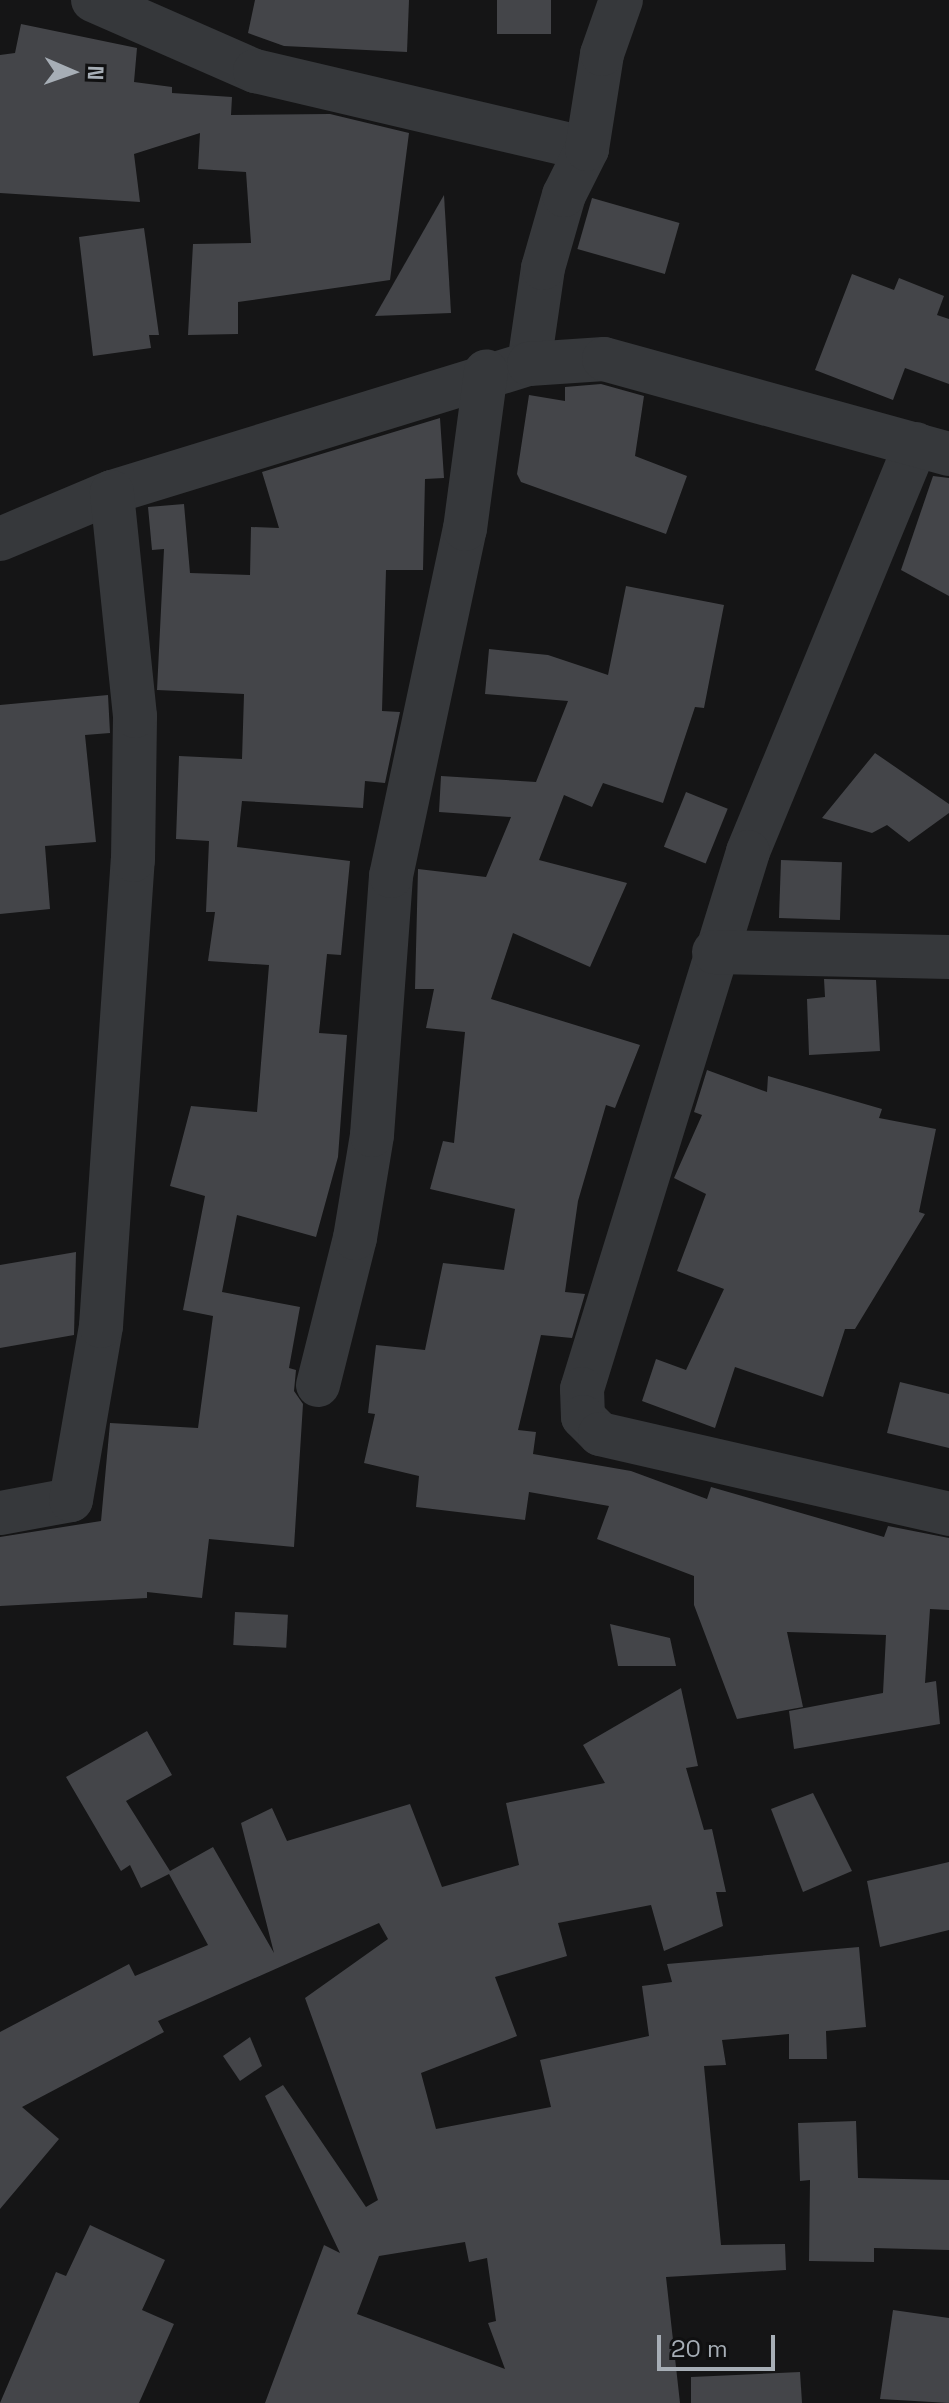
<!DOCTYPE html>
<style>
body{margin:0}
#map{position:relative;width:949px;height:2403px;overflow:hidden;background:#151516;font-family:"Space Grotesk",sans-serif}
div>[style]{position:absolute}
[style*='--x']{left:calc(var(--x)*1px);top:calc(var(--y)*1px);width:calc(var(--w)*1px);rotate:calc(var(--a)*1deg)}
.building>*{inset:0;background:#444549;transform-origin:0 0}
.minor>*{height:44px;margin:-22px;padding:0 22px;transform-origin:22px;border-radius:22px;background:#36383b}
span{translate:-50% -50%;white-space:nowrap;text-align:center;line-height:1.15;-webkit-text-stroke:7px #101011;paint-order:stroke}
.north{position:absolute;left:32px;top:32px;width:80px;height:80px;-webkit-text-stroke:6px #101011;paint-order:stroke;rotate:92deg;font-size:22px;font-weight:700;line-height:32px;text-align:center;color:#a7aeb6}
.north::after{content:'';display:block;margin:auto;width:28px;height:36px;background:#a7aeb6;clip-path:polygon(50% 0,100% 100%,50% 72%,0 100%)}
.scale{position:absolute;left:657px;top:2335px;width:118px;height:36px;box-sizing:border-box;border:4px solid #a7aeb6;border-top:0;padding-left:10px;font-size:24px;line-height:28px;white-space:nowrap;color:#a7aeb6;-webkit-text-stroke:6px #101011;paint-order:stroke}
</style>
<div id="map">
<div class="building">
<div style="clip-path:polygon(255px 0,409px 0,407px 52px,284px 46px,248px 33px)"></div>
<div style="left:497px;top:0;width:54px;height:34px"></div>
<div style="clip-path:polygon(21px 24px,137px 48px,134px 82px,172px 87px,172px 93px,232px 97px,231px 115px,330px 114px,409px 133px,390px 280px,238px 302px,238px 334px,188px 335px,193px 244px,251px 243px,246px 172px,198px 169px,200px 133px,134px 154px,140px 202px,0 193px,0 55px,15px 53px)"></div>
<div style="clip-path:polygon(444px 195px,451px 313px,375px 316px)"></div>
<div style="left:592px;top:198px;width:91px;height:53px;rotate:16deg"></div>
<div style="clip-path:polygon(144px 228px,159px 335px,149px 335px,151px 348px,93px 356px,79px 237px)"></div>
<div style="clip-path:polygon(852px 274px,894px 290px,899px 278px,944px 296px,937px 315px,949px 319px,949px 384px,905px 368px,893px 400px,815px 370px)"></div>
<div style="clip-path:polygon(601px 384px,644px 396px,635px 456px,687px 476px,666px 534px,521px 482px,517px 474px,529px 395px,565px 401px,565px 387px)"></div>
<div style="clip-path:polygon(440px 418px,444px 478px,425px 479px,423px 570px,386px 570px,382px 711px,400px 712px,385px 783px,365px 781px,363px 808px,242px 801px,237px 847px,350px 861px,341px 955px,327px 954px,319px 1033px,347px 1035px,338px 1157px,316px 1237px,237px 1215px,222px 1292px,300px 1307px,289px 1368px,296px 1370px,294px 1391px,303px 1404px,294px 1547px,209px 1539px,202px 1598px,147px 1592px,147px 1598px,0 1606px,0 1537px,101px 1521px,110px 1423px,198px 1428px,213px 1316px,183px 1310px,205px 1196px,170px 1186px,191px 1106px,257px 1112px,269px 965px,208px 961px,215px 912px,206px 912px,209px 841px,176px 839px,179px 756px,242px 759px,244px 694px,157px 690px,164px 549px,152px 550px,148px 507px,184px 504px,190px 573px,250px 575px,251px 527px,279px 528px,262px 472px)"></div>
<div style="clip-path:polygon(933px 476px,949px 478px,949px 596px,901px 570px)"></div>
<div style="clip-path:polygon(626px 586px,724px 605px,704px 708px,695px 707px,663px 803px,603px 783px,592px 807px,564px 795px,539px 860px,627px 883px,590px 967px,513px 933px,491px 999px,640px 1045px,615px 1108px,606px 1105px,578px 1201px,565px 1292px,585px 1294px,572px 1338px,541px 1335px,518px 1430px,536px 1432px,533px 1454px,631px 1471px,707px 1499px,711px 1487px,884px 1537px,888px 1526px,949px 1538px,949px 1610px,930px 1609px,925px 1683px,936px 1681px,940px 1724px,794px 1749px,789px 1711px,883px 1693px,886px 1635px,787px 1632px,803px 1707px,737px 1719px,694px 1605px,694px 1576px,597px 1539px,609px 1506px,529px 1492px,525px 1520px,416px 1507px,419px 1476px,364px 1463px,375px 1414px,368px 1413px,376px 1345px,425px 1350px,443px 1263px,504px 1270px,515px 1209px,430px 1189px,443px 1141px,454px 1143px,465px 1032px,426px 1028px,434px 989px,415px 989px,418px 869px,486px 877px,511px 817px,439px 812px,441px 776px,536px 782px,568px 701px,485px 694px,489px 649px,548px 655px,608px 675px)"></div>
<div style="clip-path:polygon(108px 695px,110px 733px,85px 735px,96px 842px,45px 846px,50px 909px,0 914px,0 705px)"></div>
<div style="clip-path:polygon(875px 753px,949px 804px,949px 813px,909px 842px,887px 825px,872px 833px,822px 818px)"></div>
<div style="left:686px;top:792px;width:45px;height:59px;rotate:22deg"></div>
<div style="left:781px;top:860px;width:61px;height:58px;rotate:2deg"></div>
<div style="clip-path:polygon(824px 979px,876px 980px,880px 1051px,809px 1055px,807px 999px,825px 997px)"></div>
<div style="clip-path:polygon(707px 1070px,767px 1092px,768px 1076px,882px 1109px,879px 1118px,936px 1129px,919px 1212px,925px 1214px,855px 1329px,845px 1329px,823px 1397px,735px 1367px,715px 1428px,642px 1401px,656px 1359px,686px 1370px,724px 1289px,677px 1271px,706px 1194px,674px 1178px,702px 1115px,694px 1112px)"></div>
<div style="clip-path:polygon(76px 1252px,74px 1335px,0 1348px,0 1265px)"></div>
<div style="clip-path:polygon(900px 1382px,949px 1394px,949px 1448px,887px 1433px)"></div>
<div style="left:235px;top:1612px;width:53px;height:33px;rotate:3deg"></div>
<div style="clip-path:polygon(610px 1624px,670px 1638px,676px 1666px,618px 1666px)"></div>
<div style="clip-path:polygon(evenodd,681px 1688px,698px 1766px,686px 1768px,704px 1830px,712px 1829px,726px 1892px,716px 1892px,723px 1926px,664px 1951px,651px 1905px,558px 1923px,567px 1956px,495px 1977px,517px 2036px,421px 2073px,436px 2129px,551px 2107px,540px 2060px,649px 2036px,642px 1986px,672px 1982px,667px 1964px,859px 1947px,866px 2027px,826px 2031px,827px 2059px,789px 2059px,789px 2034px,722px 2040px,726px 2065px,704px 2066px,721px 2245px,785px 2244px,786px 2270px,666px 2277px,680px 2403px,265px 2403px,324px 2245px,340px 2253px,265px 2096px,283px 2085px,366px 2207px,378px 2200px,305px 1998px,388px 1939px,379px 1923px,158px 2021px,164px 2032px,22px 2107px,59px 2139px,0 2209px,0 2032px,129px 1964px,135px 1976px,208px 1945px,169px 1874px,141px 1888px,130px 1865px,121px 1871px,66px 1777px,147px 1731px,172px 1775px,126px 1801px,170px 1871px,213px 1847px,274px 1953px,241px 1823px,272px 1808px,287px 1841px,410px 1804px,442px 1887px,519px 1865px,506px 1803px,605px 1783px,583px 1745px,681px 1688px,465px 2242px,469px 2262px,487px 2258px,496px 2321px,488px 2323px,505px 2369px,357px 2314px,379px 2256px,465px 2242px)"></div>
<div style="clip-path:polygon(813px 1793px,852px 1871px,803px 1892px,771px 1809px)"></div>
<div style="clip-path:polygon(949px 1862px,949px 1930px,880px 1947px,867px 1881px)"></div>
<div style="clip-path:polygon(250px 2037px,262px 2066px,240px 2081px,223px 2056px)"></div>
<div style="clip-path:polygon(856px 2121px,858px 2178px,949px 2180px,949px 2250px,874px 2248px,874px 2262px,809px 2261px,810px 2180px,800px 2181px,798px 2123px)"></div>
<div style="clip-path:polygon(90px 2225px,165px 2260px,142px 2310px,174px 2324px,139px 2403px,0 2403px,56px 2272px,66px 2276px)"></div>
<div style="clip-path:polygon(893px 2310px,949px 2318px,949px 2403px,880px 2399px)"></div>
<div style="clip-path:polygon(800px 2372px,802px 2403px,691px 2403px,691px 2377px)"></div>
</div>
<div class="minor">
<div style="--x:93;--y:0;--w:177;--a:23.7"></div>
<div style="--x:255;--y:71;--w:341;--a:13.2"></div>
<div style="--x:529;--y:364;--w:97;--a:-81.7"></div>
<div style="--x:543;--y:268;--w:76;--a:-74"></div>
<div style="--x:564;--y:195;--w:51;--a:-63.4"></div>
<div style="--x:587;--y:149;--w:96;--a:-81"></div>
<div style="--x:602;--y:54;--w:57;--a:-70.6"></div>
<div style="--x:916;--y:444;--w:441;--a:112.4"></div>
<div style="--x:748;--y:852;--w:562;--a:107.18"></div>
<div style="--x:582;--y:1389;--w:28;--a:88"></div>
<div style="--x:583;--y:1417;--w:24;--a:45"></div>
<div style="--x:600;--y:1434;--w:358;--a:12.9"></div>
<div style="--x:0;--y:539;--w:121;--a:-22.8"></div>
<div style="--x:112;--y:492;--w:436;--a:-17.1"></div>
<div style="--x:529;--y:364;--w:75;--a:-3.8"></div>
<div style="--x:604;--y:359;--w:358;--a:15.4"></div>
<div style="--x:714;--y:952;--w:235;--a:1.2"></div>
<div style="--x:318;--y:1385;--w:152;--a:-75.9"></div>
<div style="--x:355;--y:1238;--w:104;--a:-80.6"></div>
<div style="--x:372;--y:1135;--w:260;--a:-85.8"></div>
<div style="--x:391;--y:876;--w:355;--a:-78"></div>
<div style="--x:465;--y:529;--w:159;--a:-82.4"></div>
<div style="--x:0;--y:1513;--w:72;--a:-10.4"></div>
<div style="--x:71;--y:1500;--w:177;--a:-80.2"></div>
<div style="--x:101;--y:1326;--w:467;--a:-86.1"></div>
<div style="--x:133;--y:860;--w:144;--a:-89.2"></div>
<div style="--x:135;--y:716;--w:225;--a:-95.9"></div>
</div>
<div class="north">N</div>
<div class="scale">20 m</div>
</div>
